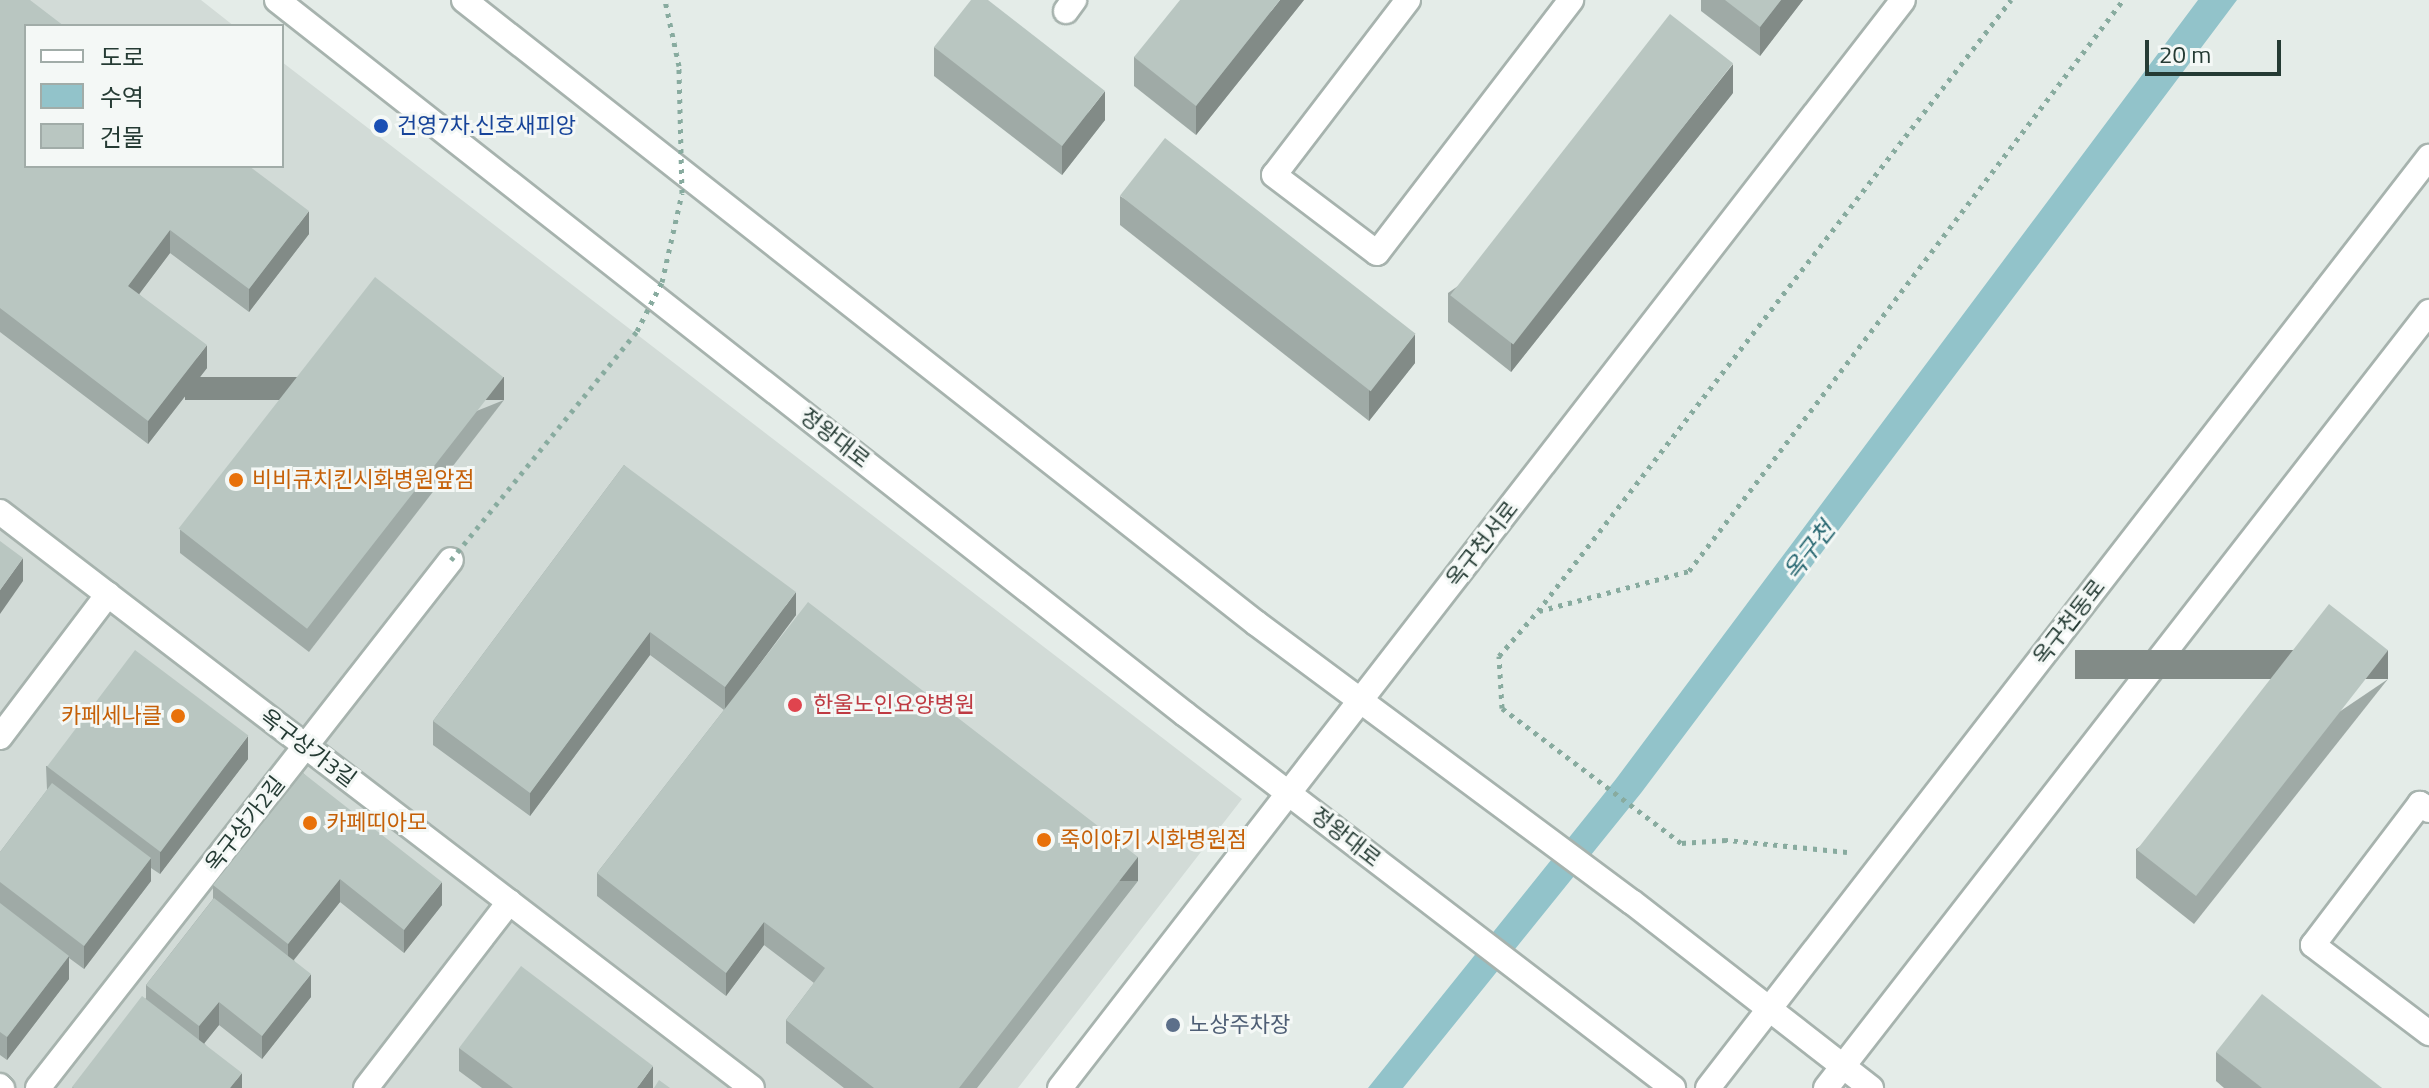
<!DOCTYPE html>
<meta charset="utf-8">
<style>
body{margin:0}
#map{position:relative;width:2429px;height:1088px;overflow:hidden;background:#e4ece8;font-family:"Titillium Web","Noto Sans KR",sans-serif}
div>[style]{position:absolute}
[style*='--x']{left:calc(var(--x)*1px);top:calc(var(--y)*1px);width:calc(var(--w)*1px);rotate:calc(var(--a)*1deg)}
.built>*{inset:0;background:#d2dbd7}
.water>*{inset:0;background:#92c3ca}
.path>*{height:5px;margin-top:-2.5px;transform-origin:0;background:repeating-linear-gradient(90deg,#88ab9f 0 4px,transparent 0 10px)}
.roads{filter:drop-shadow(2px 0 #a7b3ae) drop-shadow(-2px 0 #a7b3ae) drop-shadow(0 2px #a7b3ae) drop-shadow(0 -2px #a7b3ae)}
.service>*{height:24px;margin:-12px;padding:0 12px;transform-origin:12px;border-radius:12px;background:#fff}
.pedestrian>*{height:24px;margin:-12px;padding:0 12px;transform-origin:12px;border-radius:12px;background:#fff}
.minor>*{height:24px;margin:-12px;padding:0 12px;transform-origin:12px;border-radius:12px;background:#fff}
.tertiary>*{height:24px;margin:-12px;padding:0 12px;transform-origin:12px;border-radius:12px;background:#fff}
.path-bridge>*{height:5px;margin-top:-2.5px;transform-origin:0;background:repeating-linear-gradient(90deg,#88ab9f 0 4px,transparent 0 10px)}
.wall>*{inset:0;background:#9faaa6}
.shaded-wall>*{inset:0;background:#828b87;transform-origin:0 0}
.building>*{inset:0;background:#b9c6c1;transform-origin:0 0}
.dots>*{width:22px;height:22px;translate:-50% -50%;box-sizing:border-box;border:4px solid #f4f8f6;border-radius:50%}
span{translate:-50% -50%;white-space:nowrap;text-align:center;line-height:1.15;-webkit-text-stroke:6px #f4f8f6;paint-order:stroke}
.transit-label{font-size:22px;color:#164399}
.left{translate:0 -50%;text-align:left}
.street-label{font-size:22px;color:#253b34}
.food-label{font-size:22px;color:#c56008}
.right{translate:-100% -50%;text-align:right}
.health-label{font-size:22px;color:#be3a42}
.service-label{font-size:22px;color:#4e5e75}
.water-label{font-size:24px;color:#266670;font-style:italic}
.legend{position:absolute;left:24px;top:24px;width:260px;height:144px;box-sizing:border-box;background:#f4f8f6;border:2px solid #a1aca8;margin:0;padding:10px 14px;list-style:none;font-size:24px;color:#253b34}
.legend li{display:flex;align-items:center;gap:16px;height:40px}
.legend b{width:40px;border:2px solid #a1aca8}
.scale{position:absolute;left:2145px;top:40px;width:136px;height:36px;box-sizing:border-box;border:4px solid #253b34;border-top:0;padding-left:10px;font-size:24px;line-height:28px;white-space:nowrap;color:#253b34;-webkit-text-stroke:6px #f4f8f6;paint-order:stroke}
</style>
<div id="map">
<div class="built">
<div style="clip-path:polygon(0 0,201px 0,234px 26px,26px 26px,26px 166px,282px 166px,282px 62px,1242px 799px,1018px 1088px,0 1088px)"></div>
</div>
<div class="water">
<div style="clip-path:polygon(2198px 0,2237px 0,1641px 793px,1403px 1088px,1368px 1088px,1616px 779px)"></div>
</div>
<div class="path">
<div style="--x:1539;--y:611;--w:155;--a:-14.9"></div>
<div style="--x:1689;--y:571;--w:717;--a:-52.76"></div>
<div style="--x:1847;--y:852;--w:122;--a:-174.3"></div>
<div style="--x:1726;--y:840;--w:45;--a:176.2"></div>
<div style="--x:1681;--y:843;--w:224;--a:-143"></div>
<div style="--x:1502;--y:708;--w:52;--a:-93.3"></div>
<div style="--x:1499;--y:656;--w:60;--a:-49.1"></div>
<div style="--x:1538;--y:611;--w:773;--a:-52.26"></div>
</div>
<div class="roads">
<div class="service">
<div style="--x:1408;--y:0;--w:220;--a:127.4"></div>
<div style="--x:1274;--y:175;--w:129;--a:37.1"></div>
<div style="--x:1377;--y:253;--w:319;--a:-52.5"></div>
<div style="--x:1066;--y:11;--w:14;--a:-54"></div>
<div style="--x:2429;--y:810;--w:11;--a:-146"></div>
<div style="--x:2420;--y:804;--w:177;--a:127.2"></div>
<div style="--x:2313;--y:945;--w:146;--a:37.2"></div>
<div style="--x:0;--y:1086;--w:3;--a:45"></div>
</div>
<div class="pedestrian">
<div style="--x:38;--y:1088;--w:670;--a:-51.97"></div>
</div>
<div class="minor">
<div style="--x:0;--y:512;--w:947;--a:37.45"></div>
<div style="--x:0;--y:737;--w:179;--a:-52.9"></div>
<div style="--x:366;--y:1088;--w:235;--a:-52.4"></div>
</div>
<div class="tertiary">
<div style="--x:277;--y:0;--w:1155;--a:38.18"></div>
<div style="--x:1185;--y:714;--w:615;--a:37.47"></div>
<div style="--x:464;--y:0;--w:1008;--a:38.19"></div>
<div style="--x:1256;--y:623;--w:468;--a:36.6"></div>
<div style="--x:1632;--y:902;--w:303;--a:37.9"></div>
<div style="--x:1060;--y:1088;--w:1376;--a:-52.23"></div>
<div style="--x:1708;--y:1088;--w:1178;--a:-52.24"></div>
<div style="--x:1826;--y:1088;--w:983;--a:-52.15"></div>
</div>
</div>
<div class="path-bridge">
<div style="--x:451;--y:560;--w:295;--a:-50.9"></div>
<div style="--x:637;--y:331;--w:55;--a:-63"></div>
<div style="--x:662;--y:282;--w:91;--a:-77.3"></div>
<div style="--x:682;--y:193;--w:127;--a:-91.4"></div>
<div style="--x:679;--y:66;--w:67;--a:-102"></div>
</div>
<div class="wall">
<div style="clip-path:polygon(0 0,309px 234px,249px 312px,170px 253px,139px 294px,207px 368px,148px 444px,0 332px)"></div>
<div style="clip-path:polygon(1304px 0,1196px 135px,1134px 86px,1134px 57px)"></div>
<div style="clip-path:polygon(1701px 0,1803px 0,1760px 56px,1701px 11px)"></div>
<div style="clip-path:polygon(934px 47px,1105px 120px,1062px 175px,934px 76px)"></div>
<div style="clip-path:polygon(1733px 93px,1511px 372px,1448px 322px,1448px 293px)"></div>
<div style="clip-path:polygon(1120px 196px,1415px 363px,1369px 421px,1120px 225px)"></div>
<div style="clip-path:polygon(504px 400px,309px 652px,180px 553px,180px 530px)"></div>
<div style="clip-path:polygon(624px 465px,796px 615px,756px 668px,1138px 881px,977px 1088px,844px 1088px,786px 1043px,786px 1020px,814px 983px,764px 945px,726px 996px,597px 896px,597px 873px,724px 710px,650px 655px,530px 816px,433px 745px,433px 721px)"></div>
<div style="clip-path:polygon(2388px 679px,2194px 924px,2136px 878px,2136px 849px)"></div>
<div style="clip-path:polygon(248px 759px,160px 874px,151px 868px,151px 881px,84px 969px,69px 958px,69px 979px,7px 1060px,0 1055px,0 852px,47px 790px,46px 766px)"></div>
<div style="clip-path:polygon(303px 773px,442px 905px,404px 953px,340px 902px,294px 960px,311px 997px,262px 1059px,219px 1025px,204px 1043px,242px 1088px,72px 1088px,146px 998px,146px 985px,213px 899px,213px 885px)"></div>
<div style="clip-path:polygon(459px 1048px,653px 1088px,482px 1088px,459px 1071px)"></div>
<div style="clip-path:polygon(2216px 1052px,2382px 1088px,2224px 1088px,2216px 1081px)"></div>
</div>
<div class="shaded-wall">
<div style="clip-path:polygon(1280px 0,1304px 0,1196px 135px,1196px 106px)"></div>
<div style="clip-path:polygon(1781px 0,1803px 0,1760px 56px,1760px 27px)"></div>
<div style="clip-path:polygon(1733px 64px,1733px 93px,1511px 372px,1511px 342px)"></div>
<div style="clip-path:polygon(1105px 91px,1105px 120px,1062px 175px,1062px 146px)"></div>
<div style="clip-path:polygon(309px 211px,309px 234px,249px 312px,249px 289px)"></div>
<div style="clip-path:polygon(170px 230px,170px 253px,128px 309px,128px 286px)"></div>
<div style="clip-path:polygon(1415px 334px,1415px 363px,1369px 421px,1369px 391px)"></div>
<div style="clip-path:polygon(207px 345px,207px 368px,148px 444px,148px 421px)"></div>
<div style="left:504px;top:377px;width:23px;height:319px;rotate:90deg"></div>
<div style="clip-path:polygon(23px 558px,23px 581px,0 614px,0 590px)"></div>
<div style="clip-path:polygon(796px 592px,796px 615px,725px 711px,725px 687px)"></div>
<div style="clip-path:polygon(650px 632px,650px 655px,530px 816px,530px 793px)"></div>
<div style="left:2388px;top:650px;width:29px;height:313px;rotate:90deg"></div>
<div style="clip-path:polygon(248px 736px,248px 759px,160px 874px,160px 851px)"></div>
<div style="left:1138px;top:857px;width:24px;height:292px;rotate:90deg"></div>
<div style="clip-path:polygon(151px 858px,151px 881px,84px 969px,84px 946px)"></div>
<div style="clip-path:polygon(340px 879px,340px 902px,288px 967px,288px 944px)"></div>
<div style="clip-path:polygon(442px 882px,442px 905px,404px 953px,404px 930px)"></div>
<div style="clip-path:polygon(764px 922px,764px 945px,726px 996px,726px 973px)"></div>
<div style="clip-path:polygon(69px 956px,69px 979px,7px 1060px,7px 1037px)"></div>
<div style="clip-path:polygon(311px 974px,311px 997px,262px 1059px,262px 1036px)"></div>
<div style="clip-path:polygon(219px 1002px,219px 1025px,199px 1050px,199px 1026px)"></div>
<div style="clip-path:polygon(653px 1066px,653px 1088px,637px 1088px)"></div>
<div style="clip-path:polygon(242px 1073px,242px 1088px,230px 1088px)"></div>
</div>
<div class="building">
<div style="clip-path:polygon(0 0,30px 0,64px 26px,26px 26px,26px 166px,249px 166px,309px 211px,249px 289px,170px 230px,128px 286px,207px 345px,148px 421px,0 308px)"></div>
<div style="clip-path:polygon(971px 0,988px 0,1105px 91px,1062px 146px,934px 47px)"></div>
<div style="clip-path:polygon(1180px 0,1280px 0,1196px 106px,1134px 57px)"></div>
<div style="clip-path:polygon(1725px 0,1781px 0,1760px 27px)"></div>
<div style="left:1670px;top:14px;width:80px;height:357px;rotate:38deg"></div>
<div style="left:1165px;top:138px;width:318px;height:73px;rotate:38deg"></div>
<div style="left:375px;top:277px;width:163px;height:319px;rotate:38deg"></div>
<div style="clip-path:polygon(624px 465px,796px 592px,725px 687px,650px 632px,530px 793px,433px 721px)"></div>
<div style="clip-path:polygon(0 541px,23px 558px,0 590px)"></div>
<div style="clip-path:polygon(808px 602px,1138px 857px,959px 1088px,874px 1088px,786px 1020px,825px 968px,764px 922px,726px 973px,597px 873px)"></div>
<div style="left:2329px;top:604px;width:75px;height:312px;rotate:38deg"></div>
<div style="left:135px;top:650px;width:142px;height:146px;rotate:37deg"></div>
<div style="clip-path:polygon(303px 773px,442px 882px,404px 930px,340px 879px,288px 944px,213px 885px)"></div>
<div style="clip-path:polygon(52px 783px,151px 858px,84px 946px,0 882px,0 852px)"></div>
<div style="clip-path:polygon(214px 898px,311px 974px,262px 1036px,219px 1002px,199px 1026px,146px 985px)"></div>
<div style="clip-path:polygon(0 903px,69px 956px,7px 1037px,0 1032px)"></div>
<div style="clip-path:polygon(521px 966px,653px 1066px,637px 1088px,513px 1088px,459px 1048px)"></div>
<div style="clip-path:polygon(2262px 994px,2382px 1088px,2262px 1088px,2216px 1052px)"></div>
<div style="clip-path:polygon(142px 996px,242px 1073px,230px 1088px,74px 1088px,72px 1087px)"></div>
<div style="clip-path:polygon(659px 1080px,670px 1088px,654px 1088px)"></div>
</div>
<div class="dots">
<div style="left:381px;top:126px;background:#1a4fb4"></div>
<div style="left:236px;top:480px;background:#e8710a"></div>
<div style="left:795px;top:705px;background:#e0444e"></div>
<div style="left:178px;top:716px;background:#e8710a"></div>
<div style="left:310px;top:823px;background:#e8710a"></div>
<div style="left:1044px;top:840px;background:#e8710a"></div>
<div style="left:1173px;top:1025px;background:#5c6f8a"></div>
</div>
<div class="transit-label">
<span class="left" style="left:397px;top:126px">건영7차.신호새피앙</span>
</div>
<div class="street-label">
<span style="left:835px;top:438px;rotate:38deg">정왕대로</span>
<span style="left:1482px;top:544px;rotate:-52deg">옥구천서로</span>
<span style="left:2069px;top:622px;rotate:-52deg">옥구천동로</span>
<span style="left:308px;top:748px;rotate:37deg">옥구상가3길</span>
<span style="left:245px;top:824px;rotate:-52deg">옥구상가2길</span>
<span style="left:1346px;top:837px;rotate:38deg">정왕대로</span>
</div>
<div class="food-label">
<span class="left" style="left:252px;top:480px">비비큐치킨시화병원앞점</span>
<span class="right" style="left:162px;top:716px">카페세나클</span>
<span class="left" style="left:326px;top:823px">카페띠아모</span>
<span class="left" style="left:1060px;top:840px">죽이야기 시화병원점</span>
</div>
<div class="health-label">
<span class="left" style="left:813px;top:705px">한울노인요양병원</span>
</div>
<div class="service-label">
<span class="left" style="left:1189px;top:1025px">노상주차장</span>
</div>
<div class="water-label">
<span style="left:1809px;top:551px;rotate:-52deg">옥구천</span>
</div>
<ul class="legend">
<li><b style="height:10px;background:#fff"></b>도로</li>
<li><b style="height:22px;background:#92c3ca"></b>수역</li>
<li><b style="height:22px;background:#b9c6c1"></b>건물</li>
</ul>
<div class="scale">20 m</div>
</div>
